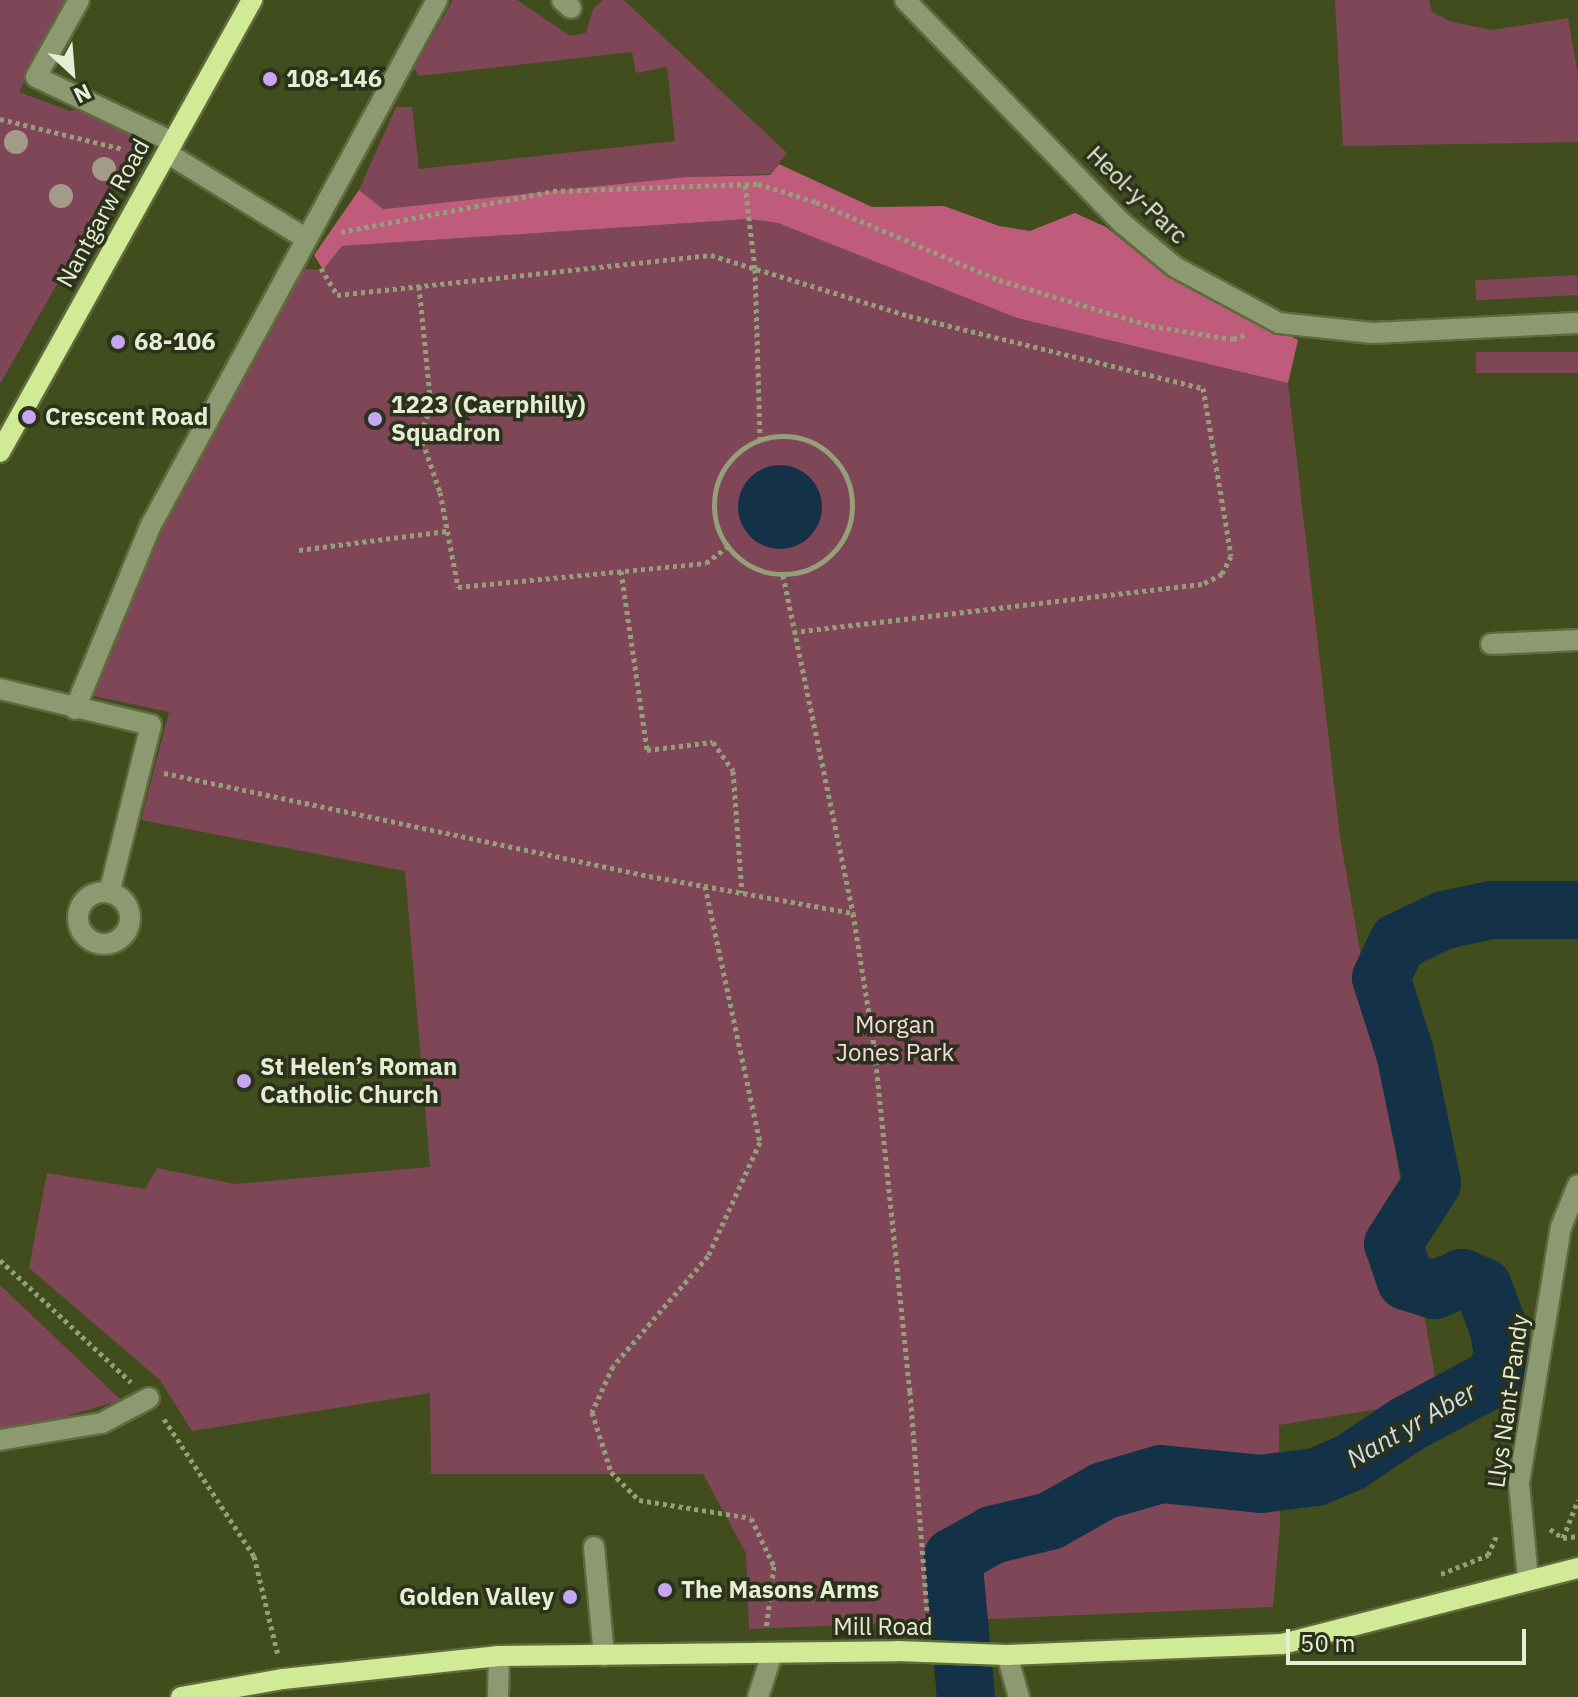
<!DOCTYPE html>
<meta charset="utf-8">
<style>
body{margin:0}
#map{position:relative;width:1578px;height:1697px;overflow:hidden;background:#414d1c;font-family:"IBM Plex Sans",sans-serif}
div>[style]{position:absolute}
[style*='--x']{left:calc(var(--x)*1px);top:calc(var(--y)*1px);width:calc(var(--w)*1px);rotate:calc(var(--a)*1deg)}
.green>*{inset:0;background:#7f4657;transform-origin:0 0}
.forest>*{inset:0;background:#bf5c7c}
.water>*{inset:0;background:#143247}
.round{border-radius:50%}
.river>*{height:58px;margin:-29px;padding:0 29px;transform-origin:29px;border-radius:29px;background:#143247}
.path>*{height:5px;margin-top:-2.5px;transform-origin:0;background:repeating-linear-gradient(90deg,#959f79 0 4px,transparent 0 8px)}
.path>.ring{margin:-2.5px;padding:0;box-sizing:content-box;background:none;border:5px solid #959f79;border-radius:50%}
.roads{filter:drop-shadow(2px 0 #5f6a3d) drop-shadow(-2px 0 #5f6a3d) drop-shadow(0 2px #5f6a3d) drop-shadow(0 -2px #5f6a3d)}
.minor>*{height:20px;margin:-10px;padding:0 10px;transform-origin:10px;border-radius:10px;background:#8d9971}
.minor>.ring{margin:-10px;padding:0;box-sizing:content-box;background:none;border:20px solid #8d9971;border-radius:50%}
.major>*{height:20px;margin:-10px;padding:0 10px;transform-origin:10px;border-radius:10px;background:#d1ea95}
.trees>*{width:24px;height:24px;margin:-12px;border-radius:50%;background:#a49a88}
.dots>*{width:22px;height:22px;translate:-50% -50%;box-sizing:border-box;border:4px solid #2b311b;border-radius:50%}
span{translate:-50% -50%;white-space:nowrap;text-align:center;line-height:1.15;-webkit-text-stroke:7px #2b311b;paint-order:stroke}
.poi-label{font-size:24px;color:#e5eed3;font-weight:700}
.left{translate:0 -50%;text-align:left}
.right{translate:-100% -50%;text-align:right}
.street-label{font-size:24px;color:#e5eed3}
.park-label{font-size:24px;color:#f5d9e0}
.water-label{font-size:26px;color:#c9deef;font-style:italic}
.north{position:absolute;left:32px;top:32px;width:80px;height:80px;-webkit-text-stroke:6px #2b311b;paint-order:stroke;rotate:154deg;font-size:22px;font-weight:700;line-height:32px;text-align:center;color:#e5eed3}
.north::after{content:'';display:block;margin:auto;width:28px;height:36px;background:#e5eed3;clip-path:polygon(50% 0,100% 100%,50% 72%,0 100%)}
.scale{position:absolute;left:1286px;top:1629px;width:240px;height:36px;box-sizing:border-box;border:4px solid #e5eed3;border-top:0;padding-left:10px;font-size:24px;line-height:28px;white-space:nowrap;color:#e5eed3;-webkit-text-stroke:6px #2b311b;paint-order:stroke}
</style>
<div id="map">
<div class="green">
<div style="clip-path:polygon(0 0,68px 0,19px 92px,70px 111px,88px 107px,141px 137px,0 384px)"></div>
<div style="clip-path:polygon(453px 0,517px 0,570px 36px,586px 33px,593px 9px,603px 0,624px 0,787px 153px,770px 174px,686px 177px,382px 209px,359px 190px,396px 107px,412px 107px,419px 169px,675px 141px,667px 67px,636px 73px,632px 52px,419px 76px,414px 68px)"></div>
<div style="clip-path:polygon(1335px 0,1429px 0,1432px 12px,1452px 22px,1492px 30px,1568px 18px,1578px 75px,1578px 142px,1343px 146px)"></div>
<div style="clip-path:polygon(749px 219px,778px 223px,1017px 318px,1288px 383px,1340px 837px,1439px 1399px,1279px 1425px,1280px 1526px,1273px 1607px,749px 1629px,746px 1553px,703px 1474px,431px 1474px,430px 1393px,192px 1431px,160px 1380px,29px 1268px,47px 1173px,145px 1189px,157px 1168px,235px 1184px,430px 1167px,405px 871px,141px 820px,169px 712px,94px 696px,161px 525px,302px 269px,323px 270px,342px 246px)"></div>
<div style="left:1577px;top:275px;width:20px;height:102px;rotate:87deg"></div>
<div style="left:1578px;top:352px;width:21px;height:102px;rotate:90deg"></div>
<div style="clip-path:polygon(0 1285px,121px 1400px,44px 1423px,0 1428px)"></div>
</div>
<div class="forest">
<div style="clip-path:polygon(779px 164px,872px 207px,944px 206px,999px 226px,1030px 231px,1075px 213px,1106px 227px,1159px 270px,1298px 340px,1288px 383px,1017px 318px,778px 223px,749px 219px,342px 246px,323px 270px,314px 255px,359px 190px,383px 209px,686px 177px,770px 175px)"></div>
</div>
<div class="water">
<div class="round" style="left:738px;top:465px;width:84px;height:84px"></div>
</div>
<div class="river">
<div style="--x:966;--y:1697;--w:141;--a:-95.3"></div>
<div style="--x:953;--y:1557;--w:45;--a:-29.4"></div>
<div style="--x:992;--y:1535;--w:60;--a:-13.6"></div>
<div style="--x:1050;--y:1521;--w:61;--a:-29.5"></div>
<div style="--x:1103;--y:1491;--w:60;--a:-16.3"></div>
<div style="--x:1161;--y:1474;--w:100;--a:5.7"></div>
<div style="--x:1261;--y:1484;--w:55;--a:-7.3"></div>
<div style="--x:1316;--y:1477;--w:38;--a:-23"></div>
<div style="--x:1351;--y:1462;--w:66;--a:-33.9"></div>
<div style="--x:1406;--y:1425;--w:101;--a:-28.3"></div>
<div style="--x:1495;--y:1377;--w:23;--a:-70"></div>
<div style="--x:1503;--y:1355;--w:25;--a:-99"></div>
<div style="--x:1499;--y:1330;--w:46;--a:-110.4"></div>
<div style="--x:1483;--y:1287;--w:23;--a:-157"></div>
<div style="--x:1462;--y:1278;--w:30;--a:156"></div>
<div style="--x:1435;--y:1290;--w:30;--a:-163"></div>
<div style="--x:1406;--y:1281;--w:39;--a:-109"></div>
<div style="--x:1393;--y:1244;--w:72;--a:-57.4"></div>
<div style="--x:1432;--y:1183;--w:133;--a:-101.7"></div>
<div style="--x:1405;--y:1053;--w:79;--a:-107.7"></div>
<div style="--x:1381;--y:978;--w:40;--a:-65"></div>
<div style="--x:1398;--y:942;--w:51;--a:-25.6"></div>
<div style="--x:1444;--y:920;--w:49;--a:-11.8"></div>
<div style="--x:1492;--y:910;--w:86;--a:0"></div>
</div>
<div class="path">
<div style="--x:0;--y:119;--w:127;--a:13.7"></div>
<div style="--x:745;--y:185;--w:85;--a:83.2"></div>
<div style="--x:755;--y:269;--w:170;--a:88.3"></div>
<div style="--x:341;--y:232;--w:216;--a:-10.9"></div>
<div style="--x:553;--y:191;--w:205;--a:-2"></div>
<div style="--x:758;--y:184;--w:61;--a:17.2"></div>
<div style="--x:816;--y:202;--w:199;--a:23.1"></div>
<div style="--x:999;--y:280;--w:159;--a:16.8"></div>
<div style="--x:1151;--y:326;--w:83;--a:9"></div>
<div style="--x:1233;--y:339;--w:16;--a:-18"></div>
<div style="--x:321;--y:268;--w:31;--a:59"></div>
<div style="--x:337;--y:295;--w:376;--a:-6.1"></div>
<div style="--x:711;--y:255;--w:207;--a:17.1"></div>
<div style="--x:909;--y:316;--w:303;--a:13.8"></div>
<div style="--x:1203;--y:388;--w:170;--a:80.5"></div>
<div style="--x:1231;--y:556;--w:20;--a:117"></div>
<div style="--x:1222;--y:574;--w:22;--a:153"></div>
<div style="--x:1202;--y:584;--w:411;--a:173.3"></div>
<div style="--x:419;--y:286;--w:122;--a:84.3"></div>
<div style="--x:431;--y:407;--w:29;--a:112"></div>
<div style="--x:420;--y:434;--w:61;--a:71"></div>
<div style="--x:440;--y:492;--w:97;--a:79.3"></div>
<div style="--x:458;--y:587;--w:249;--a:-5.5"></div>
<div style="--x:706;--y:563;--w:26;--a:-37"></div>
<div class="ring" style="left:714px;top:436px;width:133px;height:133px"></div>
<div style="--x:299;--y:550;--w:149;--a:-7.3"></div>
<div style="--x:621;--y:571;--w:181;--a:81.7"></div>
<div style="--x:647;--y:750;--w:66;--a:-6.9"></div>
<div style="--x:713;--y:742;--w:35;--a:55"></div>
<div style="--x:733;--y:771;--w:122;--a:85.8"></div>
<div style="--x:783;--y:575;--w:345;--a:78.3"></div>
<div style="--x:853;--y:913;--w:134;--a:81"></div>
<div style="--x:874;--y:1045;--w:348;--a:84.1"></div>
<div style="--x:910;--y:1391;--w:236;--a:85.6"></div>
<div style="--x:164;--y:773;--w:496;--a:12"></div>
<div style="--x:649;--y:876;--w:207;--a:10.3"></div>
<div style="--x:705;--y:886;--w:262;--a:77.9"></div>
<div style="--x:760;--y:1142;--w:125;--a:114.5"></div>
<div style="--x:708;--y:1256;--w:145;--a:130.8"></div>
<div style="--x:613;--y:1366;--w:51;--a:114.5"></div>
<div style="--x:592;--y:1412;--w:63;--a:72.4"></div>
<div style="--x:611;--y:1472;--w:40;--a:45"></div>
<div style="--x:639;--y:1500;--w:113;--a:9.1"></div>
<div style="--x:751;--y:1518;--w:53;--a:64.4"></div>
<div style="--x:774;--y:1566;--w:64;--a:97.2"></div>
<div style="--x:0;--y:1260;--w:179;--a:43"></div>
<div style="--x:164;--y:1419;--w:164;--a:56.7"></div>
<div style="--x:254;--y:1556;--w:102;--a:76.4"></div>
<div style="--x:1550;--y:1529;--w:16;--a:35"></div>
<div style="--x:1563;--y:1538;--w:15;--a:-8"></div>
<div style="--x:1563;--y:1538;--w:41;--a:-68.5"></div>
<div style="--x:1441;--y:1574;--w:51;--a:-22"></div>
<div style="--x:1488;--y:1555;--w:24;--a:-66"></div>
</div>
<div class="roads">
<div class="minor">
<div style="--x:79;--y:0;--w:88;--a:119.2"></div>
<div style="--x:36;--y:77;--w:152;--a:25.4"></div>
<div style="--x:562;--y:0;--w:12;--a:42"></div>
<div style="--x:905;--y:0;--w:311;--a:45.8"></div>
<div style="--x:1122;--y:223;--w:69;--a:39.7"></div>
<div style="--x:1175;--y:267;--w:118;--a:28.3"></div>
<div style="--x:1279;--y:323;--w:94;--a:6.1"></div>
<div style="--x:1372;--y:333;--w:206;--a:-2.8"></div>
<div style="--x:167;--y:153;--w:162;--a:31.6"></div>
<div style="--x:1491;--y:644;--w:87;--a:-2.6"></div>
<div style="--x:0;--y:689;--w:155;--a:13.4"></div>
<div style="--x:151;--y:725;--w:173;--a:104"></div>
<div style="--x:75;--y:709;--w:199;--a:-67.6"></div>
<div style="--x:151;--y:525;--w:598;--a:-61.42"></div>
<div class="ring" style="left:78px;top:892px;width:32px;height:32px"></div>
<div style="--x:0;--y:1440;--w:103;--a:-9.5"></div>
<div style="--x:102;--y:1423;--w:53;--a:-28"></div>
<div style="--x:594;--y:1547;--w:109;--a:84.8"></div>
<div style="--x:1528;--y:1579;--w:96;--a:-95.4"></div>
<div style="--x:1519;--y:1483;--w:259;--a:-80.7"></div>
<div style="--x:1561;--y:1227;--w:45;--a:-68"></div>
<div style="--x:1007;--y:1655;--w:44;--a:74.1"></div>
<div style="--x:498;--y:1697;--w:41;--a:-88.6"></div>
<div style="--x:758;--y:1697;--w:45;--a:-72"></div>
</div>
<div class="major">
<div style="--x:0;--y:452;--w:518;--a:-60.86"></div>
<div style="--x:181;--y:1697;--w:104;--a:-10"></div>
<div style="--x:283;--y:1679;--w:217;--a:-6.1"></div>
<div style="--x:499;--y:1656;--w:398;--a:-0.7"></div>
<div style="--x:897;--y:1651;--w:110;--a:2.1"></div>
<div style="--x:1007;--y:1655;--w:275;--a:-2.3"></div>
<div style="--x:1282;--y:1644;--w:306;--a:-14.4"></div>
</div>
</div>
<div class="trees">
<div style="left:16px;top:142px"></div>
<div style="left:104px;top:169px"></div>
<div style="left:61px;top:196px"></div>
</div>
<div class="dots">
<div style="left:270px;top:79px;background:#c4a7f1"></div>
<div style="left:118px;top:342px;background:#c4a7f1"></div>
<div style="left:29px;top:417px;background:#c4a7f1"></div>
<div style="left:375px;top:419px;background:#c4a7f1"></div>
<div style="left:244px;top:1081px;background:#c4a7f1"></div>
<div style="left:665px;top:1590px;background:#c4a7f1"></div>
<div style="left:570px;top:1597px;background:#c4a7f1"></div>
</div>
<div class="poi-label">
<span class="left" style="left:286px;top:79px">108-146</span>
<span class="left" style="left:134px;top:342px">68-106</span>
<span class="left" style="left:391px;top:419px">1223 (Caerphilly)<br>Squadron</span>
<span class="left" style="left:45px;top:417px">Crescent Road</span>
<span class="left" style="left:260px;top:1081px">St Helen’s Roman<br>Catholic Church</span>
<span class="left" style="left:681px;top:1590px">The Masons Arms</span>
<span class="right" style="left:554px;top:1597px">Golden Valley</span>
</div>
<div class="street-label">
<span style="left:1137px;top:195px;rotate:44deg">Heol-y-Parc</span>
<span style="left:103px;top:213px;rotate:-61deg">Nantgarw Road</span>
<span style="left:1508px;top:1401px;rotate:-82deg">Llys Nant-Pandy</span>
<span style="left:883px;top:1627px">Mill Road</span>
</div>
<div class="park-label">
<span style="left:895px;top:1039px">Morgan<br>Jones Park</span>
</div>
<div class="water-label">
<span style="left:1411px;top:1425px;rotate:-30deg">Nant yr Aber</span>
</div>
<div class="north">N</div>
<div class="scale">50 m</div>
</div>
